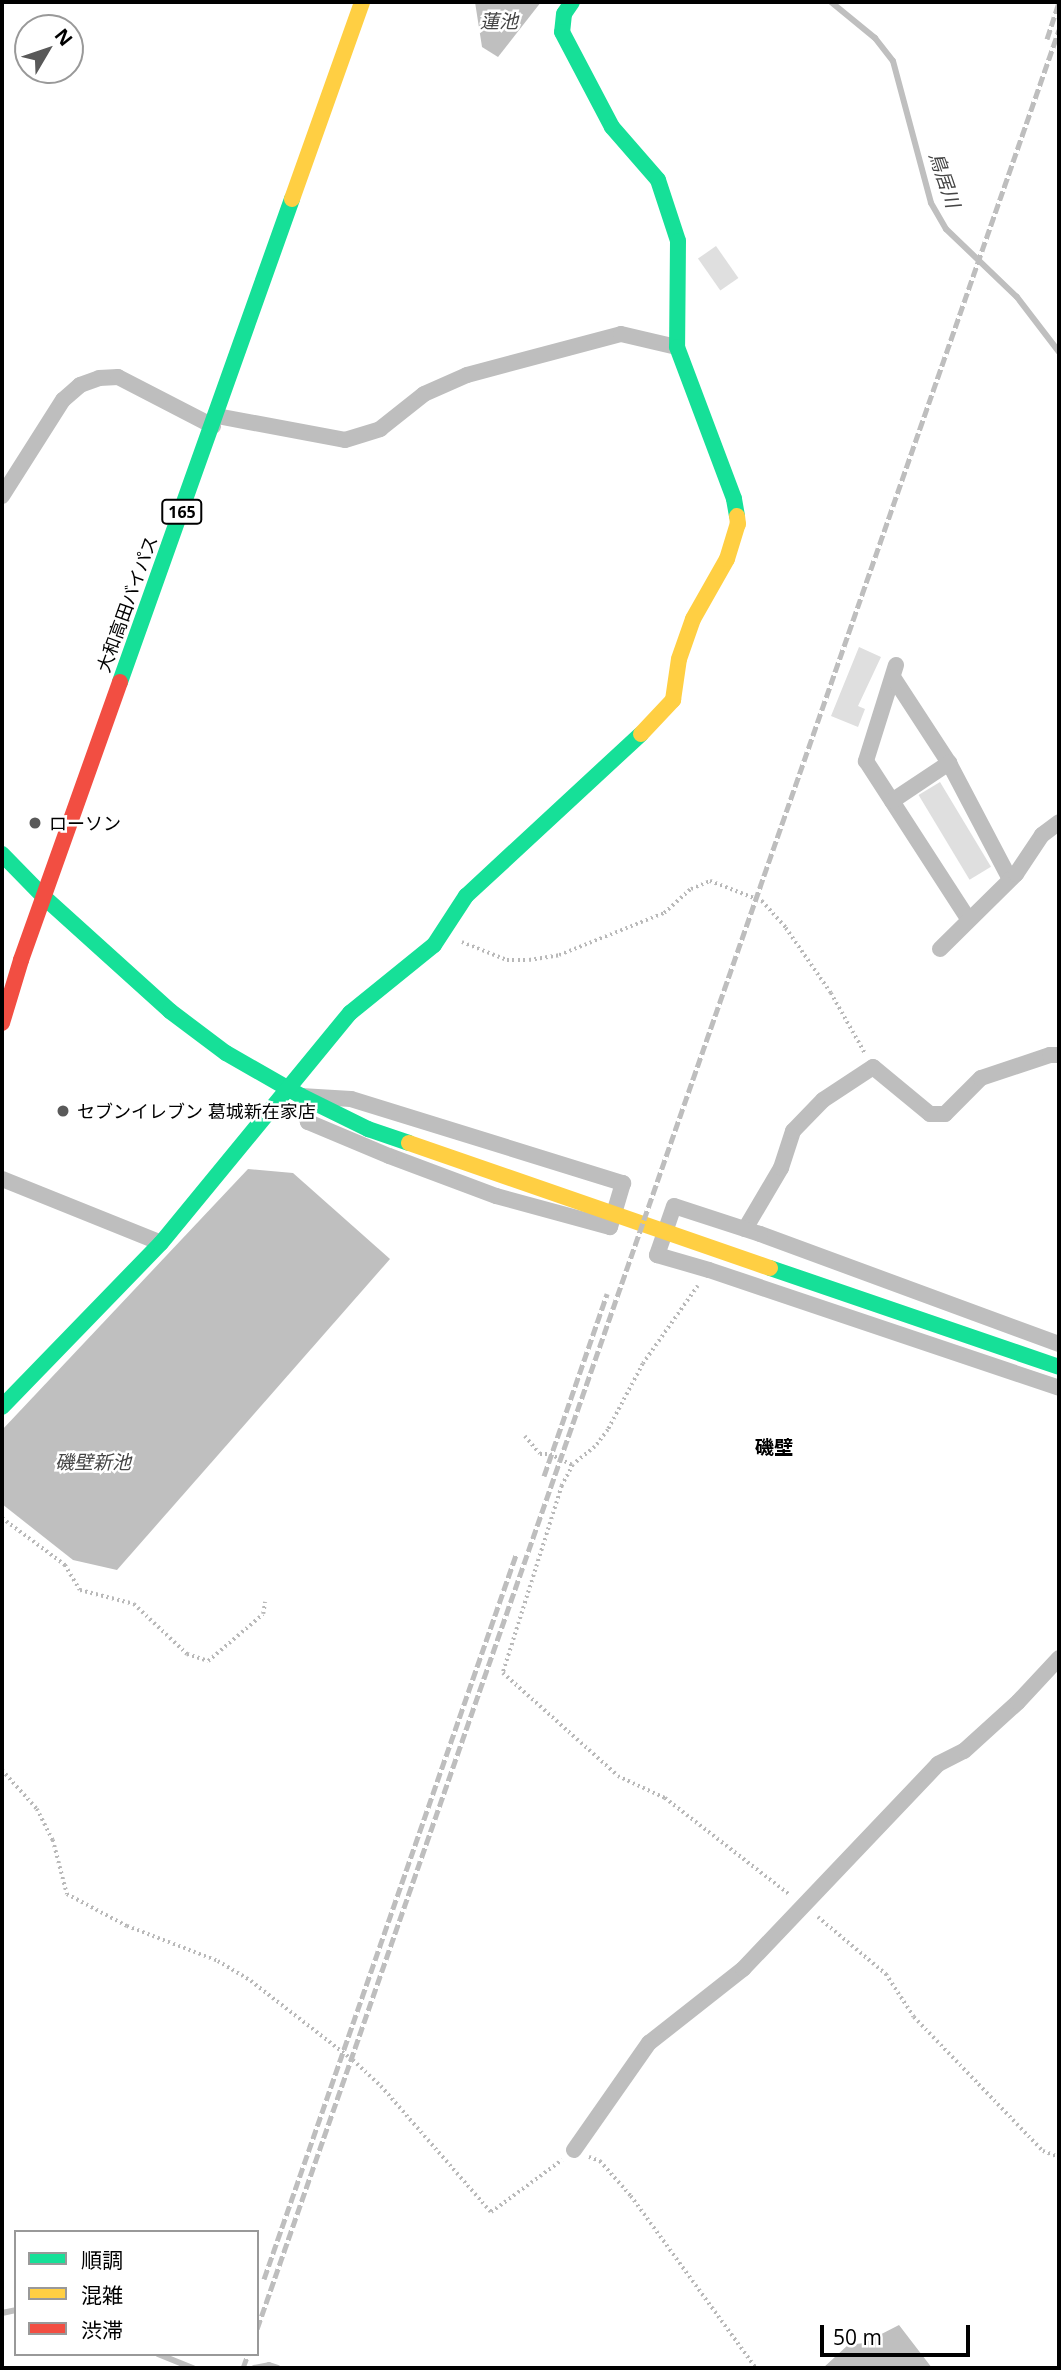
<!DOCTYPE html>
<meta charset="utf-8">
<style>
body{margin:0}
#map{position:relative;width:1061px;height:2370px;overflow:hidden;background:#fff;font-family:"Open Sans","Noto Sans JP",sans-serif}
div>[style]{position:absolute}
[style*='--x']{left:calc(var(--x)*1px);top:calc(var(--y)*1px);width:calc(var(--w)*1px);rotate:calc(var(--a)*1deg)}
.water>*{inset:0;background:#bfbfbf}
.stream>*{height:6px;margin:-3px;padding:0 3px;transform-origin:3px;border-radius:3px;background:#bfbfbf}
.building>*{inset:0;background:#dfdfdf;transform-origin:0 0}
.path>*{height:3.5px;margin-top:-1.75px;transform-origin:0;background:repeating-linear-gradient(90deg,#b9b9b9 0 2px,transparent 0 5.5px)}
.street>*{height:16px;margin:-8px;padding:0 8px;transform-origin:8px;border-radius:8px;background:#bebebe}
.fast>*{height:16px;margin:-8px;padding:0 8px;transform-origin:8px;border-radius:8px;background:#16e098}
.slow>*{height:16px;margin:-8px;padding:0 8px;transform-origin:8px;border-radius:8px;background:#ffcf43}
.jam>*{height:16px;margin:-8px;padding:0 8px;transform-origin:8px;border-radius:8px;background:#f24e42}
.rail>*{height:5px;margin-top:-2.5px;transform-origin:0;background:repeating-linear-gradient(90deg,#bebebe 0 10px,transparent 0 13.5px)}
.dots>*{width:19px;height:19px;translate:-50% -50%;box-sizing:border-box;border:4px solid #fff;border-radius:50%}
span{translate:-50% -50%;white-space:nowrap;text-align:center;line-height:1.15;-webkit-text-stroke:5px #fff;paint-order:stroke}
.shield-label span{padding:2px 5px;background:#fff;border:2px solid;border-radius:5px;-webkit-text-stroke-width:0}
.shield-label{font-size:16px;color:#000;font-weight:700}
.street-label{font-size:18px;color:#000}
.poi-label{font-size:18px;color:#000}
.left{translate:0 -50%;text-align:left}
.water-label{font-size:19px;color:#444;font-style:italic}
.neighbourhood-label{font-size:19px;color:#000;font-weight:700}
.frame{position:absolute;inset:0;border:4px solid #000;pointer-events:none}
.legend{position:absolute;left:14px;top:2230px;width:245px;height:126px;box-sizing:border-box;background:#fff;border:2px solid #999;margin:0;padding:9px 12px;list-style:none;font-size:21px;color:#000}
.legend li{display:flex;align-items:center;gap:14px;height:35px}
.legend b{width:35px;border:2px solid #999}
.north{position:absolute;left:14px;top:14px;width:70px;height:70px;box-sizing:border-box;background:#fff;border:2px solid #999;border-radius:50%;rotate:51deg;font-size:19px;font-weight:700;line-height:28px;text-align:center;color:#000}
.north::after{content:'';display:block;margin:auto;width:24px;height:32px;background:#595959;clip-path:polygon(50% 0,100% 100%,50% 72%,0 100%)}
.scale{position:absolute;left:820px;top:2325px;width:150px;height:32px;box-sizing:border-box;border:4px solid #000;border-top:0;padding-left:9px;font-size:21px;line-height:24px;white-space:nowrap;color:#000;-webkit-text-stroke:5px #fff;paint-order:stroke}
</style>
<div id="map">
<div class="water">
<div style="clip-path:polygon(475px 2px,541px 2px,498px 57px,482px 47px)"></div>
<div style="clip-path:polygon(248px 1169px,293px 1173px,390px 1259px,117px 1570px,73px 1560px,2px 1504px,2px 1430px)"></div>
<div style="clip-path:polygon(899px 2325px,932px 2368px,823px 2368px,848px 2345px,864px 2343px)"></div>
</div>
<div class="stream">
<div style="--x:831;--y:2;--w:57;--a:39.3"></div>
<div style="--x:875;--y:38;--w:29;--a:52"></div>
<div style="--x:893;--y:61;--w:147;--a:75"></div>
<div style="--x:931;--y:203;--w:30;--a:60"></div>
<div style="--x:946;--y:229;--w:98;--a:43.8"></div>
<div style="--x:1017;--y:297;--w:69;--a:52.6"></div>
<div style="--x:2;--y:2313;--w:14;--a:-12"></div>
<div style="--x:158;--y:2354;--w:38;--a:22"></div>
<div style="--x:254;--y:2368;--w:15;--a:-11"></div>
<div style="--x:269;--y:2365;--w:9;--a:18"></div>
</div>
<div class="building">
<div style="left:716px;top:246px;width:39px;height:22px;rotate:55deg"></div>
<div style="clip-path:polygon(859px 647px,881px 657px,858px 706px,865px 709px,858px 727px,831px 716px)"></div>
<div style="left:940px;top:782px;width:99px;height:25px;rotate:59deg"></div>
</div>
<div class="path">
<div style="--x:462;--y:942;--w:48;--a:21.8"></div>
<div style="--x:507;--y:960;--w:22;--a:0"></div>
<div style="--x:529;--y:960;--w:30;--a:-9"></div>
<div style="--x:559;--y:955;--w:113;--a:-21.8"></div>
<div style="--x:664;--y:913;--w:36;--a:-42"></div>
<div style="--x:691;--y:889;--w:21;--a:-23"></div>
<div style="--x:710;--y:881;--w:56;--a:21"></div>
<div style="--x:762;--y:901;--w:36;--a:48"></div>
<div style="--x:786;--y:928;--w:79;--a:55.3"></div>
<div style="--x:831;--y:993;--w:69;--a:60.5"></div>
<div style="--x:698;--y:1286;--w:95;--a:125.2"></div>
<div style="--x:643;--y:1364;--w:75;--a:117.9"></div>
<div style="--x:608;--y:1430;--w:21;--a:127"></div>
<div style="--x:595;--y:1447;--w:28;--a:141"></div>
<div style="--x:573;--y:1465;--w:24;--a:118"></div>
<div style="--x:562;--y:1486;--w:196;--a:107.5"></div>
<div style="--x:503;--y:1673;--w:154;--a:41.8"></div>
<div style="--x:618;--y:1776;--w:52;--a:25.1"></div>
<div style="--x:665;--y:1798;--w:158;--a:37.8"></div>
<div style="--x:525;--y:1436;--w:23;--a:50"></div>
<div style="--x:540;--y:1454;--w:10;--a:0"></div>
<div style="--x:550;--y:1454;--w:25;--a:26"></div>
<div style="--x:2;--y:1518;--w:79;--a:36.7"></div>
<div style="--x:65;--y:1565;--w:29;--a:59"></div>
<div style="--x:80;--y:1590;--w:56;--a:14.5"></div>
<div style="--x:134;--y:1604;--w:73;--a:43.3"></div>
<div style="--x:187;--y:1654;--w:22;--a:18"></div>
<div style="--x:208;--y:1661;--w:72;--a:-40.5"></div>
<div style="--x:263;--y:1614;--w:12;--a:-81"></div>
<div style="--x:2;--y:1770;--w:52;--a:48.1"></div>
<div style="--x:37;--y:1809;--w:35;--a:63"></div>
<div style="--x:53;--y:1840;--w:56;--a:75.5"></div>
<div style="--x:67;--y:1894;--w:68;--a:28.1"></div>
<div style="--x:127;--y:1926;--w:97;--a:21"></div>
<div style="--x:218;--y:1961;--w:39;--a:31"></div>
<div style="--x:251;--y:1981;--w:129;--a:37.8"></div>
<div style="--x:353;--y:2060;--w:38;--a:43"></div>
<div style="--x:381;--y:2086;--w:167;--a:48.9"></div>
<div style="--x:491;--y:2212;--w:88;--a:-36.2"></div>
<div style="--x:818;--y:1917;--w:89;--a:40"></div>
<div style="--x:886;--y:1974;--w:51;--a:56.9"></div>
<div style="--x:914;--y:2017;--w:186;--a:46.1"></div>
<div style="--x:1043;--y:2151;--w:17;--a:21"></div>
<div style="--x:589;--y:2157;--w:12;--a:20"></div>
<div style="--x:600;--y:2161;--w:47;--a:48.5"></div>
<div style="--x:631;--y:2196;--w:213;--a:54"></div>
</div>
<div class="street">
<div style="--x:217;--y:416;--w:130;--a:10.6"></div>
<div style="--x:345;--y:440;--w:37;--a:-17"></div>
<div style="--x:380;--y:429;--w:56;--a:-38.5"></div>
<div style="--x:424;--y:394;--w:47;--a:-23.8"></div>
<div style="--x:467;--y:375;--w:159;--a:-14.9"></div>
<div style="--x:621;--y:334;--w:57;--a:13.1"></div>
<div style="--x:2;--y:496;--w:114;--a:-57.6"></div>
<div style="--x:63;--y:400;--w:23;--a:-41"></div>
<div style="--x:80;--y:385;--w:20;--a:-20"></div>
<div style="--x:99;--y:378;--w:19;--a:-3"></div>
<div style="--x:118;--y:377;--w:107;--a:27.3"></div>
<div style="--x:896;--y:665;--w:101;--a:107.4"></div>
<div style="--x:866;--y:761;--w:189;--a:57.1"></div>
<div style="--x:893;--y:677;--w:103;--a:56.9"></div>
<div style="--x:949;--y:763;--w:131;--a:62.3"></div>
<div style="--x:892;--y:801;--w:69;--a:-33.7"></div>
<div style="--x:940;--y:949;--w:107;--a:-44.6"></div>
<div style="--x:1016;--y:874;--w:47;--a:-56.3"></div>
<div style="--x:1042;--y:835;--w:21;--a:-37"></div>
<div style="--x:301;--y:1096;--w:50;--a:3.4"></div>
<div style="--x:351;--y:1099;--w:285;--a:17.2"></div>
<div style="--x:623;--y:1183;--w:46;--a:106.5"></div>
<div style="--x:610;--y:1227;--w:118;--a:-164.8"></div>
<div style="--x:496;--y:1196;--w:114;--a:-159.5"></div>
<div style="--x:389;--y:1156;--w:88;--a:-157.2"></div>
<div style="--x:308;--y:1122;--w:27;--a:-105"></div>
<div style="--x:2;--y:1179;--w:171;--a:21.9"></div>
<div style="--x:745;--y:1229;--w:71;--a:-59.5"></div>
<div style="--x:781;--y:1168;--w:39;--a:-72"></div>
<div style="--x:793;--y:1131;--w:43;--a:-45.9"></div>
<div style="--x:823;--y:1100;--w:60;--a:-33.4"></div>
<div style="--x:873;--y:1067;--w:74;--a:39.5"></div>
<div style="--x:930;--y:1114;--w:15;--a:0"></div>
<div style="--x:945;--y:1114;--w:51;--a:-45"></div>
<div style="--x:981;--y:1078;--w:73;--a:-18.4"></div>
<div style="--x:1050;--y:1055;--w:9;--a:0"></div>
<div style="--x:1059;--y:1344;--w:319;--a:-159.8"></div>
<div style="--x:760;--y:1234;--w:90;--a:-162"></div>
<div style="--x:674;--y:1206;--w:52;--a:109.1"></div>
<div style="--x:657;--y:1255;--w:54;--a:16.1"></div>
<div style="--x:709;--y:1270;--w:369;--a:18.6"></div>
<div style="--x:574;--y:2150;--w:131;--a:-55"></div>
<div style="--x:649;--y:2043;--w:120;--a:-38.2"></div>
<div style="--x:743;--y:1969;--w:283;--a:-46.4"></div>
<div style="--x:938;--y:1764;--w:29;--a:-27"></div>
<div style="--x:964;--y:1751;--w:73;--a:-42.2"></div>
<div style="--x:1018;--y:1702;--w:60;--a:-47"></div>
</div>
<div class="fast">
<div style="--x:572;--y:2;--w:14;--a:124"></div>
<div style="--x:564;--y:14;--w:18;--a:96"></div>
<div style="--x:562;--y:32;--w:107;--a:62.2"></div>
<div style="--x:612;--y:127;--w:70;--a:49"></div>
<div style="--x:658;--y:180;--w:64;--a:71.8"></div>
<div style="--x:678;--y:241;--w:106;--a:90.5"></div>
<div style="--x:677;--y:347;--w:162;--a:69.4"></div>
<div style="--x:734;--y:499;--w:17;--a:80"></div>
<div style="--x:120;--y:682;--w:513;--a:-70.4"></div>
<div style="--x:2;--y:854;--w:62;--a:45.7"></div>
<div style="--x:45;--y:898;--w:169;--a:42.1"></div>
<div style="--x:170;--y:1011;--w:70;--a:36.9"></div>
<div style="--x:226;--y:1053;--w:86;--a:29.8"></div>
<div style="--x:301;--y:1096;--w:75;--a:26.2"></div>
<div style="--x:368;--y:1129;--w:43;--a:18.9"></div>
<div style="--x:770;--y:1268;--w:305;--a:18.9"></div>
<div style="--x:2;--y:1407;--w:228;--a:-45.9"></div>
<div style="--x:161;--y:1243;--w:298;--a:-50.6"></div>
<div style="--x:350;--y:1013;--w:108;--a:-39"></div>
<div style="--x:434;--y:945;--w:59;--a:-56.9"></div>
<div style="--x:466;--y:896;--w:238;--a:-42.8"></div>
</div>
<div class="slow">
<div style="--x:292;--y:199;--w:209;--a:-70.4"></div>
<div style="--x:641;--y:734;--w:47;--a:-46.7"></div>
<div style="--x:673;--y:700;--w:41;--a:-81.7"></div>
<div style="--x:679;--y:659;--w:42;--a:-70.7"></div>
<div style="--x:693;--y:619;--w:69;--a:-60.5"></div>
<div style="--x:727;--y:559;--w:37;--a:-73"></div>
<div style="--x:738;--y:524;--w:8;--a:-97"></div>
<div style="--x:409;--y:1143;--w:382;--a:19.1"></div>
</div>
<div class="jam">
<div style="--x:2;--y:1023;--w:66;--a:-73.2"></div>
<div style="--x:21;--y:960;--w:295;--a:-70.4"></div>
</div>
<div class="rail">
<div style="--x:1047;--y:39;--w:39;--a:-72"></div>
<div style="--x:544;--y:1476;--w:193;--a:-70.9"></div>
<div style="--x:264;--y:2279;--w:767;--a:-70.81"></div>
<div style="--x:257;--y:2329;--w:2435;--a:-70.77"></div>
<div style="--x:243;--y:2368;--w:15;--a:-70"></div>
</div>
<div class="dots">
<div style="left:35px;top:823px;background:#595959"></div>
<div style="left:63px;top:1111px;background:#595959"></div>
</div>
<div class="shield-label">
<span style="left:182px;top:512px">165</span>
</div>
<div class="street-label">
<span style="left:127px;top:604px;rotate:-70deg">大和高田バイパス</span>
</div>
<div class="poi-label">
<span class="left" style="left:49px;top:823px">ローソン</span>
<span class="left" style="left:77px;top:1111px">セブンイレブン 葛城新在家店</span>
</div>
<div class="water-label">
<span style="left:499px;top:22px">蓮池</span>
<span style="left:944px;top:180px;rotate:71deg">鳥居川</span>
<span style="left:93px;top:1463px">磯壁新池</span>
</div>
<div class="neighbourhood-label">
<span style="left:774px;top:1448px">磯壁</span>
</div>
<div class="frame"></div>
<ul class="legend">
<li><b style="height:9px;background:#16e098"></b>順調</li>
<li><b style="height:9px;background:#ffcf43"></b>混雑</li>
<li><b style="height:9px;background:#f24e42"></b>渋滞</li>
</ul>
<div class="north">N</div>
<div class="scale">50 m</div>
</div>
